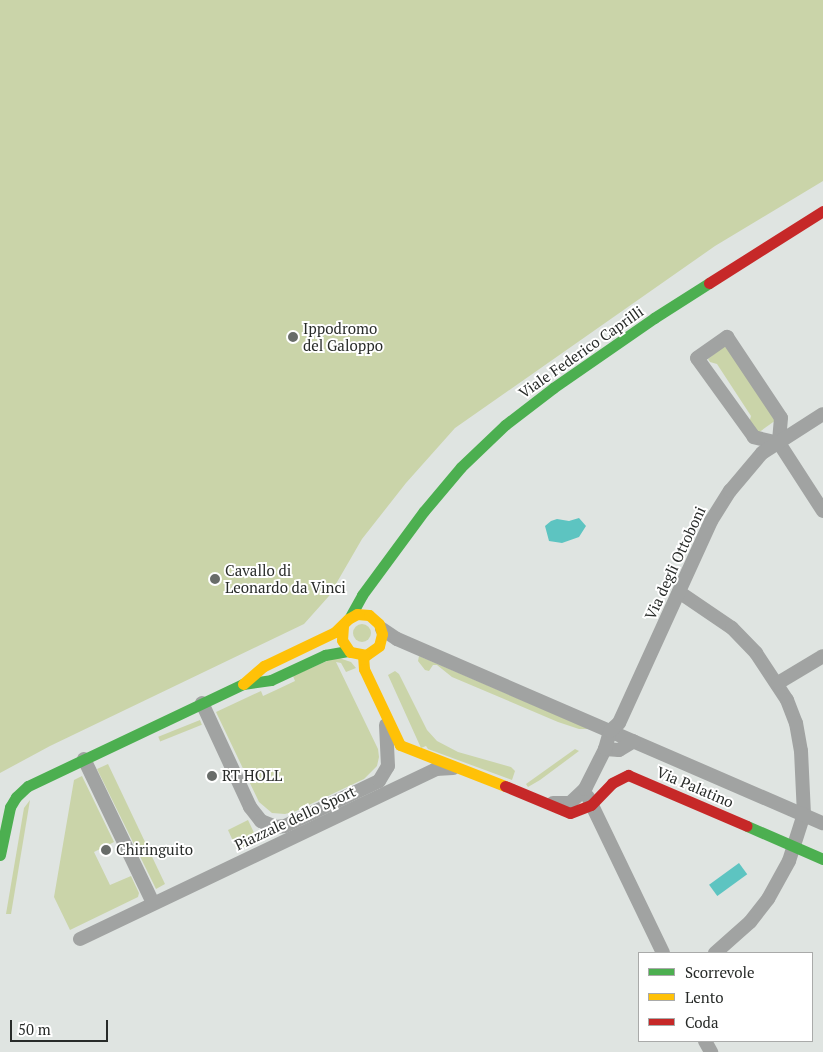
<!DOCTYPE html>
<style>
body{margin:0}
#map{position:relative;width:823px;height:1052px;overflow:hidden;background:#dfe4e1;font-family:"PT Serif",serif}
div>[style]{position:absolute}
[style*='--x']{left:calc(var(--x)*1px);top:calc(var(--y)*1px);width:calc(var(--w)*1px);rotate:calc(var(--a)*1deg)}
.green>*{inset:0;background:#cad4a9;transform-origin:0 0}
.round{border-radius:50%}
.water>*{inset:0;background:#5dc4c1;transform-origin:0 0}
.street>*{height:14px;margin:-7px;padding:0 7px;transform-origin:7px;border-radius:7px;background:#a1a3a2}
.fast>*{height:11px;margin:-5.5px;padding:0 5.5px;transform-origin:5.5px;border-radius:5.5px;background:#4caf50}
.slow>*{height:11px;margin:-5.5px;padding:0 5.5px;transform-origin:5.5px;border-radius:5.5px;background:#ffc107}
.jam>*{height:11px;margin:-5.5px;padding:0 5.5px;transform-origin:5.5px;border-radius:5.5px;background:#c62828}
.dots>*{width:14px;height:14px;translate:-50% -50%;box-sizing:border-box;border:2px solid #fff;border-radius:50%}
span{translate:-50% -50%;white-space:nowrap;text-align:center;line-height:1.15;-webkit-text-stroke:4px #fff;paint-order:stroke}
.poi-label{font-size:15px;color:#282b29}
.left{translate:0 -50%;text-align:left}
.street-label{font-size:15px;color:#282b29}
.legend{position:absolute;left:638px;top:952px;width:175px;height:90px;box-sizing:border-box;background:#fff;border:1px solid #a9aaa9;margin:0;padding:6px 9px;list-style:none;font-size:15px;color:#282b29}
.legend li{display:flex;align-items:center;gap:10px;height:25px}
.legend b{width:25px;border:1px solid #a9aaa9}
.scale{position:absolute;left:10px;top:1020px;width:98px;height:22px;box-sizing:border-box;border:2px solid #282b29;border-top:0;padding-left:6px;font-size:15px;line-height:18px;white-space:nowrap;color:#282b29;-webkit-text-stroke:4px #fff;paint-order:stroke}
</style>
<div id="map">
<div class="green">
<div style="clip-path:polygon(0 0,823px 0,823px 181px,715px 246px,455px 428px,406px 483px,362px 539px,329px 596px,304px 624px,50px 746px,0 773px)"></div>
<div style="clip-path:polygon(728px 343px,776px 420px,758px 433px,749px 423px,751px 416px,717px 364px,710px 362px,708px 359px)"></div>
<div class="round" style="left:353px;top:624px;width:18px;height:18px"></div>
<div style="clip-path:polygon(419px 656px,589px 729px,579px 729px,558px 722px,452px 677px,437px 665px,433px 665px,429px 671px,425px 670px,418px 661px)"></div>
<div style="clip-path:polygon(336px 657px,351px 662px,356px 668px,346px 672px,341px 663px,336px 662px,378px 749px,379px 757px,377px 766px,364px 779px,296px 811px,285px 814px,272px 813px,259px 802px,216px 712px,261px 691px,263px 696px,276px 690px,295px 681px,293px 676px)"></div>
<div style="clip-path:polygon(395px 671px,399px 674px,427px 730px,437px 741px,458px 752px,511px 767px,515px 771px,512px 780px,428px 749px,426px 746px,421px 748px,388px 675px)"></div>
<div style="left:200px;top:720px;width:5px;height:45px;rotate:68deg"></div>
<div style="clip-path:polygon(575px 749px,579px 751px,540px 780px,528px 787px,526px 784px)"></div>
<div style="clip-path:polygon(108px 764px,165px 884px,156px 889px,97px 769px)"></div>
<div style="clip-path:polygon(82px 776px,114px 842px,94px 852px,110px 885px,131px 876px,139px 893px,138px 897px,70px 930px,54px 897px,74px 780px)"></div>
<div style="clip-path:polygon(30px 800px,11px 914px,6px 914px,24px 808px)"></div>
<div style="clip-path:polygon(248px 820px,256px 837px,255px 842px,237px 850px,228px 830px)"></div>
</div>
<div class="water">
<div style="clip-path:polygon(579px 518px,586px 526px,579px 537px,562px 543px,549px 541px,545px 526px,551px 521px,557px 519px,569px 521px)"></div>
<div style="left:739px;top:863px;width:14px;height:37px;rotate:54deg"></div>
</div>
<div class="street">
<div style="--x:779;--y:443;--w:26;--a:-167"></div>
<div style="--x:754;--y:437;--w:97;--a:-125.8"></div>
<div style="--x:697;--y:358;--w:37;--a:-35"></div>
<div style="--x:727;--y:337;--w:97;--a:56.3"></div>
<div style="--x:781;--y:418;--w:25;--a:95"></div>
<div style="--x:779;--y:443;--w:81;--a:57.1"></div>
<div style="--x:679;--y:592;--w:64;--a:34.2"></div>
<div style="--x:732;--y:628;--w:35;--a:46"></div>
<div style="--x:756;--y:653;--w:56;--a:56.6"></div>
<div style="--x:787;--y:700;--w:25;--a:69"></div>
<div style="--x:796;--y:723;--w:28;--a:80"></div>
<div style="--x:801;--y:751;--w:63;--a:87.3"></div>
<div style="--x:804;--y:814;--w:49;--a:107.7"></div>
<div style="--x:789;--y:861;--w:43;--a:118.9"></div>
<div style="--x:768;--y:899;--w:29;--a:128"></div>
<div style="--x:750;--y:922;--w:47;--a:138.5"></div>
<div style="--x:382;--y:629;--w:18;--a:34"></div>
<div style="--x:397;--y:639;--w:464;--a:23.4"></div>
<div style="--x:778;--y:683;--w:52;--a:-31"></div>
<div style="--x:202;--y:703;--w:115;--a:65.2"></div>
<div style="--x:250;--y:807;--w:18;--a:52"></div>
<div style="--x:261;--y:821;--w:16;--a:22"></div>
<div style="--x:276;--y:827;--w:9;--a:-6"></div>
<div style="--x:285;--y:826;--w:104;--a:-25.6"></div>
<div style="--x:379;--y:781;--w:17;--a:-59"></div>
<div style="--x:388;--y:766;--w:41;--a:-92.8"></div>
<div style="--x:605;--y:749;--w:14;--a:4"></div>
<div style="--x:619;--y:750;--w:17;--a:-31"></div>
<div style="--x:84;--y:759;--w:160;--a:64.4"></div>
<div style="--x:588;--y:797;--w:173;--a:64.3"></div>
<div style="--x:553;--y:803;--w:17;--a:0"></div>
<div style="--x:570;--y:803;--w:21;--a:-43"></div>
<div style="--x:585;--y:789;--w:45;--a:-63.4"></div>
<div style="--x:605;--y:749;--w:19;--a:-74"></div>
<div style="--x:610;--y:731;--w:12;--a:-42"></div>
<div style="--x:619;--y:723;--w:222;--a:-65.5"></div>
<div style="--x:711;--y:521;--w:36;--a:-58"></div>
<div style="--x:730;--y:491;--w:50;--a:-49.9"></div>
<div style="--x:762;--y:453;--w:72;--a:-32.6"></div>
<div style="--x:80;--y:939;--w:395;--a:-25.5"></div>
<div style="--x:436;--y:769;--w:17;--a:-3"></div>
<div style="--x:705;--y:1041;--w:13;--a:61"></div>
</div>
<div class="fast">
<div style="--x:350;--y:617;--w:25;--a:-61"></div>
<div style="--x:362;--y:595;--w:104;--a:-53.6"></div>
<div style="--x:424;--y:511;--w:57;--a:-49.9"></div>
<div style="--x:461;--y:467;--w:61;--a:-43.7"></div>
<div style="--x:505;--y:425;--w:61;--a:-37.6"></div>
<div style="--x:553;--y:388;--w:123;--a:-34.7"></div>
<div style="--x:654;--y:318;--w:65;--a:-32.5"></div>
<div style="--x:747;--y:826;--w:83;--a:23.5"></div>
<div style="--x:0;--y:855;--w:49;--a:-78.2"></div>
<div style="--x:10;--y:807;--w:12;--a:-59"></div>
<div style="--x:16;--y:797;--w:16;--a:-43"></div>
<div style="--x:28;--y:786;--w:238;--a:-25.4"></div>
<div style="--x:243;--y:684;--w:28;--a:-8"></div>
<div style="--x:271;--y:680;--w:60;--a:-24.8"></div>
<div style="--x:325;--y:655;--w:23;--a:-10"></div>
</div>
<div class="slow">
<div style="--x:363;--y:655;--w:14;--a:86"></div>
<div style="--x:364;--y:669;--w:84;--a:64.7"></div>
<div style="--x:400;--y:745;--w:113;--a:21.3"></div>
<div style="--x:243;--y:684;--w:28;--a:-41"></div>
<div style="--x:264;--y:666;--w:79;--a:-25.6"></div>
<div style="--x:335;--y:632;--w:18;--a:-45"></div>
<div style="--x:348;--y:619;--w:10;--a:-29"></div>
<div style="--x:357;--y:614;--w:12;--a:5"></div>
<div style="--x:369;--y:615;--w:13;--a:42"></div>
<div style="--x:379;--y:624;--w:10;--a:73"></div>
<div style="--x:382;--y:634;--w:12;--a:104"></div>
<div style="--x:379;--y:646;--w:16;--a:145"></div>
<div style="--x:366;--y:655;--w:16;--a:-169"></div>
<div style="--x:350;--y:652;--w:14;--a:-124"></div>
<div style="--x:342;--y:640;--w:15;--a:-86"></div>
</div>
<div class="jam">
<div style="--x:709;--y:283;--w:135;--a:-32.3"></div>
<div style="--x:505;--y:786;--w:70;--a:22.6"></div>
<div style="--x:570;--y:813;--w:22;--a:-21"></div>
<div style="--x:591;--y:805;--w:30;--a:-46"></div>
<div style="--x:612;--y:783;--w:18;--a:-27"></div>
<div style="--x:628;--y:775;--w:129;--a:23.2"></div>
</div>
<div class="dots">
<div style="left:293px;top:337px;background:#686c69"></div>
<div style="left:215px;top:579px;background:#686c69"></div>
<div style="left:212px;top:776px;background:#686c69"></div>
<div style="left:106px;top:850px;background:#686c69"></div>
</div>
<div class="poi-label">
<span class="left" style="left:303px;top:337px">Ippodromo<br>del Galoppo</span>
<span class="left" style="left:225px;top:579px">Cavallo di<br>Leonardo da Vinci</span>
<span class="left" style="left:222px;top:776px">RT HOLL</span>
<span class="left" style="left:116px;top:850px">Chiringuito</span>
</div>
<div class="street-label">
<span style="left:581px;top:352px;rotate:-35deg">Viale Federico Caprilli</span>
<span style="left:675px;top:563px;rotate:-65deg">Via degli Ottoboni</span>
<span style="left:695px;top:787px;rotate:23deg">Via Palatino</span>
<span style="left:295px;top:818px;rotate:-25deg">Piazzale dello Sport</span>
</div>
<ul class="legend">
<li><b style="height:6px;background:#4caf50"></b>Scorrevole</li>
<li><b style="height:6px;background:#ffc107"></b>Lento</li>
<li><b style="height:6px;background:#c62828"></b>Coda</li>
</ul>
<div class="scale">50 m</div>
</div>
